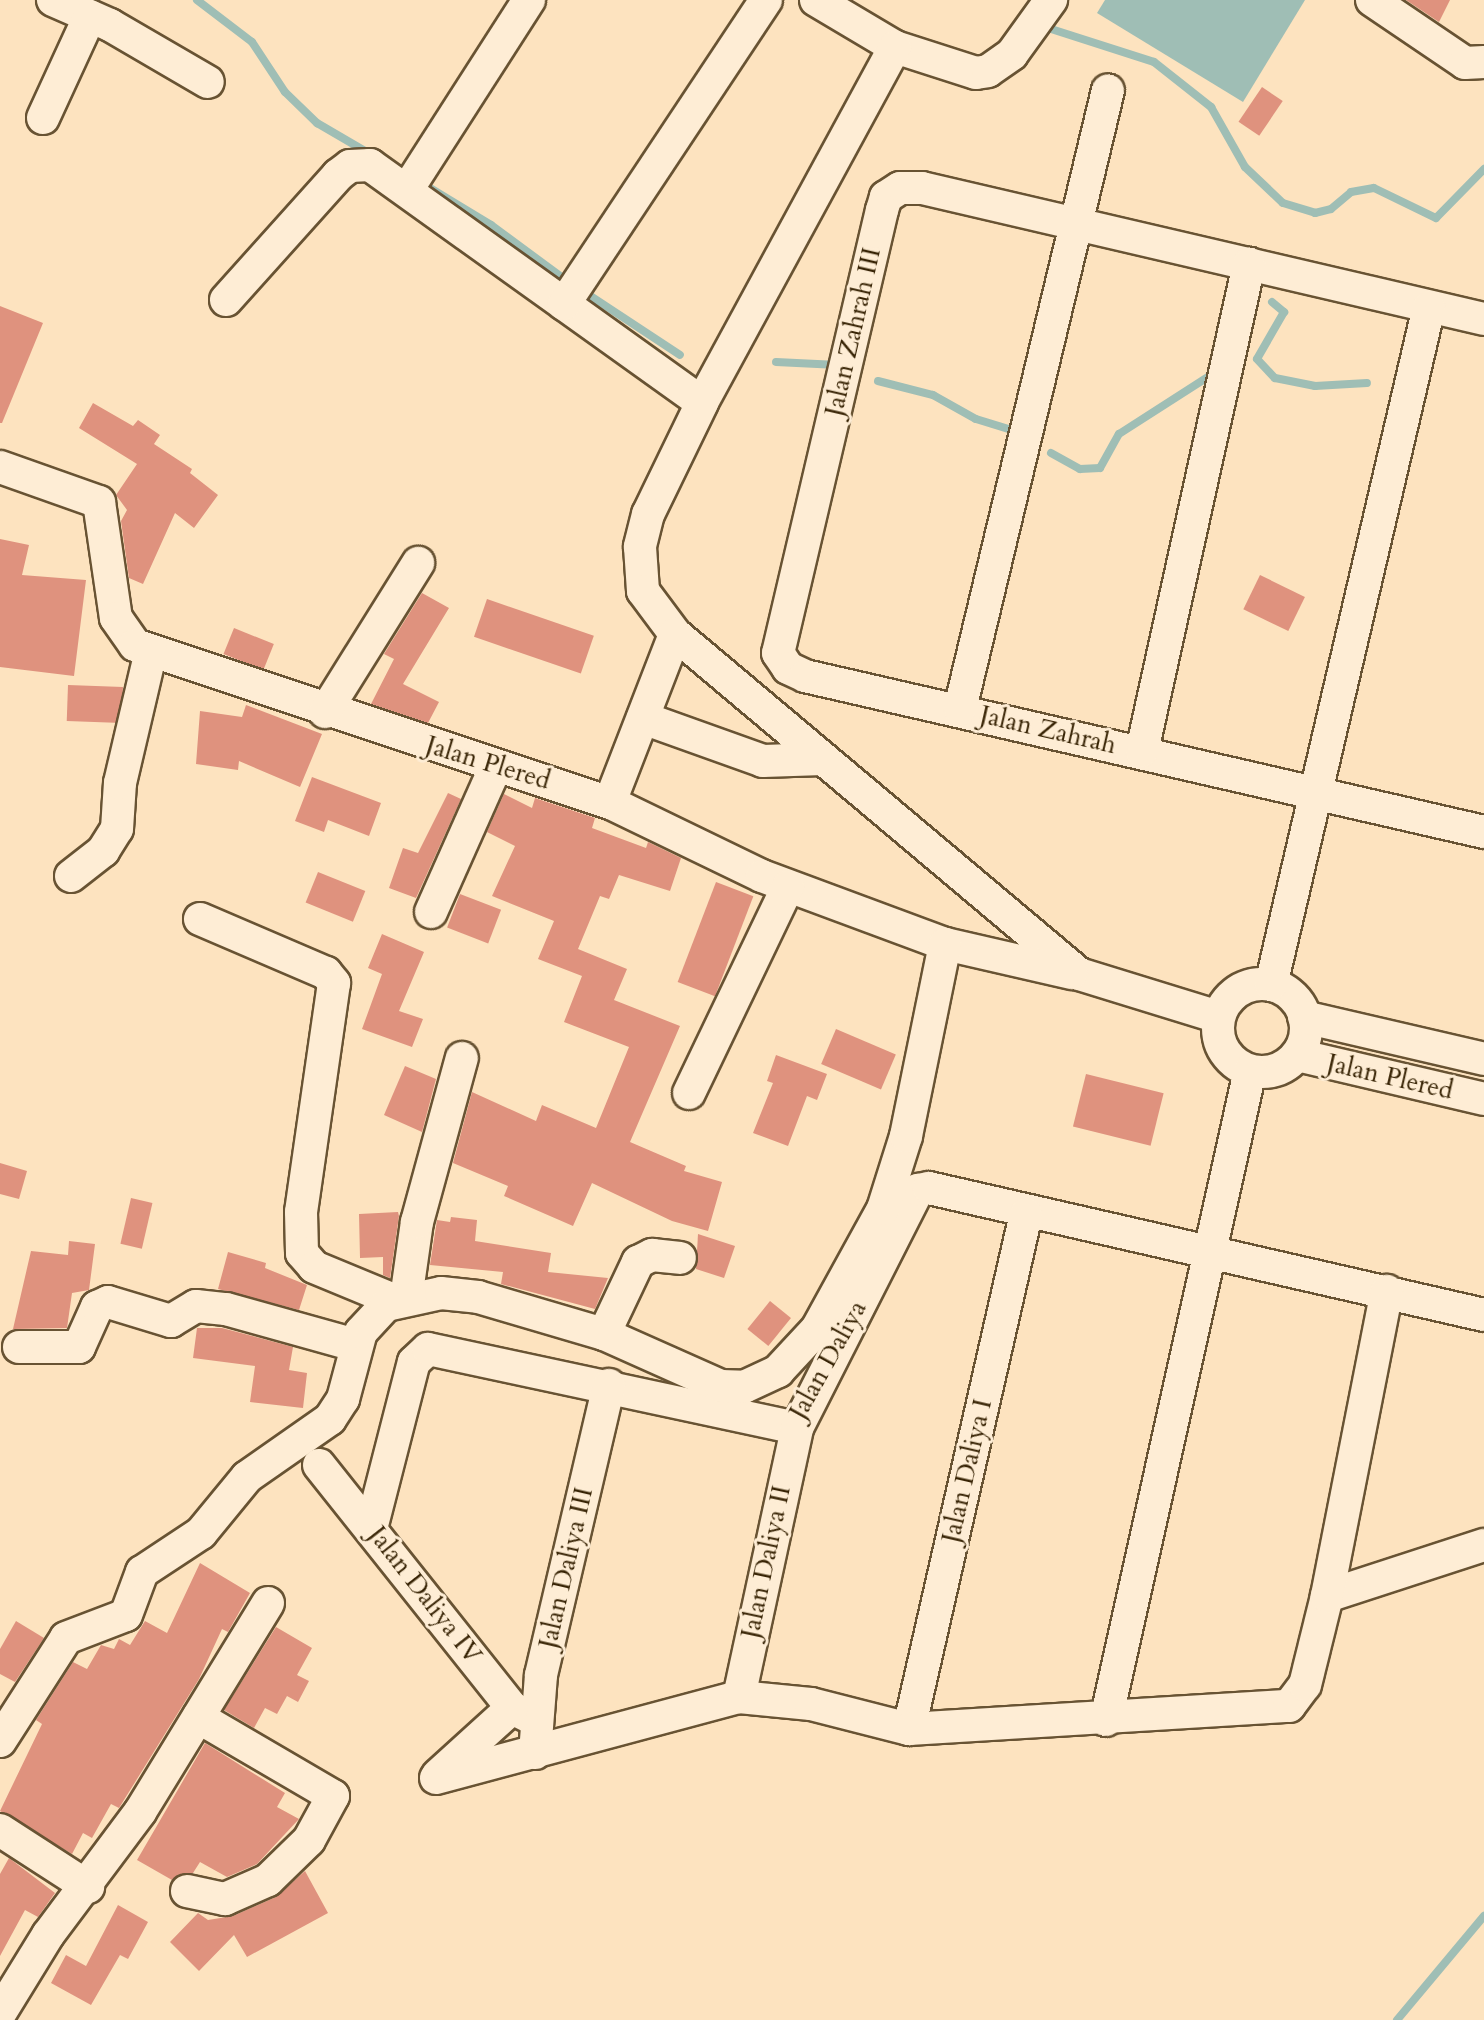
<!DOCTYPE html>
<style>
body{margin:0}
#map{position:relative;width:1484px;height:2020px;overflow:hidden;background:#fde3bf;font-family:Cardo,serif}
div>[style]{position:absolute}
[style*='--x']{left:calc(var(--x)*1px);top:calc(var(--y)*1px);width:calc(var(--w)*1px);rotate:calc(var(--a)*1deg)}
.water>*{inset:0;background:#9fbeb5}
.stream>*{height:8px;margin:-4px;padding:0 4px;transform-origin:4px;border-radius:4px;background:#9fbeb5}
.building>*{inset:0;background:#df927e;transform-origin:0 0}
.roads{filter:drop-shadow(2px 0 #685333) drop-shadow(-2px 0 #685333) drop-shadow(0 2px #685333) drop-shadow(0 -2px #685333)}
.street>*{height:32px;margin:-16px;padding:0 16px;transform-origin:16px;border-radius:16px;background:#feedd5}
.street>.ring{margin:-16px;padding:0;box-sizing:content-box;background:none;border:32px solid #feedd5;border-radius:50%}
span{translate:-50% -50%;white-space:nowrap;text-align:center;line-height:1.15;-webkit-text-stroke:6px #feedd5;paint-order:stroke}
.street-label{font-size:26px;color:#372304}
</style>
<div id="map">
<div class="water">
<div style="clip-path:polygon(1105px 0,1305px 0,1243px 102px,1097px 13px)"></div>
</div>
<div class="stream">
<div style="--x:197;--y:0;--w:69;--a:37.4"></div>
<div style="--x:252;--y:42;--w:60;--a:56.6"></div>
<div style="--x:285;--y:92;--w:45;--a:44.1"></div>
<div style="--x:317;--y:123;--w:61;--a:30.3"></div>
<div style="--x:1048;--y:28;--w:111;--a:17.8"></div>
<div style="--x:1154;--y:62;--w:73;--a:38.3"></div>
<div style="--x:1211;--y:107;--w:69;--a:60.5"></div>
<div style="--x:1245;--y:167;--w:52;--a:43.5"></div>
<div style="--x:1283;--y:203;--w:34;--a:17"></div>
<div style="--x:1315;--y:213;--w:16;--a:-14"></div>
<div style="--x:1331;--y:209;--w:26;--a:-40"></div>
<div style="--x:1351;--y:192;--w:23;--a:-10"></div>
<div style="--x:1374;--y:188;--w:69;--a:25.8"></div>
<div style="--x:1436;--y:218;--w:69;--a:-45.6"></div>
<div style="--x:420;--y:182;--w:83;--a:31.2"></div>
<div style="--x:491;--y:225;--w:99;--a:36.4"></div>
<div style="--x:583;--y:291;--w:116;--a:33.4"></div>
<div style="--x:1272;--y:302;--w:16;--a:40"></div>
<div style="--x:1284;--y:312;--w:54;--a:119.9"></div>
<div style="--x:1257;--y:359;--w:26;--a:47"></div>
<div style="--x:1275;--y:378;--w:41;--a:11.3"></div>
<div style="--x:1315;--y:386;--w:52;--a:-3.3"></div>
<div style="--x:776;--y:362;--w:62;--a:2.8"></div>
<div style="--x:878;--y:381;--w:57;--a:14.3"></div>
<div style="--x:933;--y:395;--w:49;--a:29.2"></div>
<div style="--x:976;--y:419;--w:44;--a:17.2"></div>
<div style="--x:1051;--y:453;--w:33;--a:29"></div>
<div style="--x:1080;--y:469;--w:20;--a:-3"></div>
<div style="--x:1100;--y:468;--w:39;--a:-61"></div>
<div style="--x:1119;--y:434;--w:109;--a:-32.7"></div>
<div style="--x:1397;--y:2020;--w:136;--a:-50.1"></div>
</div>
<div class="building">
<div style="clip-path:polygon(1406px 0,1450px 0,1439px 22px)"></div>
<div style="left:1262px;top:87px;width:25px;height:42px;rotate:34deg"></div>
<div style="clip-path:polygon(0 306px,43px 323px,2px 423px,0 423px)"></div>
<div style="clip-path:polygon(93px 403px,133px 426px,138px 420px,160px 435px,154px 444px,192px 469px,190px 473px,218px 495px,194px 528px,175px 513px,143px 584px,129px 578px,121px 521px,127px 510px,116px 495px,137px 464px,79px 428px)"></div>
<div style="clip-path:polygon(0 539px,29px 545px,22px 575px,86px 580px,74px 676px,0 667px)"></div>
<div style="left:1260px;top:575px;width:50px;height:38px;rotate:26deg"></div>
<div style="clip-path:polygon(422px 593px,449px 608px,403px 684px,439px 702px,428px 723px,371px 704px,394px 659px,384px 654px)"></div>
<div style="left:487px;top:599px;width:113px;height:40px;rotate:19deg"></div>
<div style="left:234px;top:628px;width:43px;height:28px;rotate:22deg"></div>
<div style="left:68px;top:685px;width:55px;height:36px;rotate:2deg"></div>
<div style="clip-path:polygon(246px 705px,322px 734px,300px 787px,239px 761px,238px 770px,196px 764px,200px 711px,242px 717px)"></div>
<div style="clip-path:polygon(312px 777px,381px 803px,369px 836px,328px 820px,324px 832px,295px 821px)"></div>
<div style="clip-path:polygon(448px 793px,461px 799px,416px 898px,389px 888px,403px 848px,418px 853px)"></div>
<div style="clip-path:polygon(504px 794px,532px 808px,535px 798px,595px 818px,592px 828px,646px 848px,648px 842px,681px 858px,670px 891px,619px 875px,609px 899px,600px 896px,578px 949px,627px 969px,614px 1000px,680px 1026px,630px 1142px,686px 1166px,684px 1171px,722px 1182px,708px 1231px,672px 1221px,592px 1183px,573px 1226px,504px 1196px,508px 1186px,453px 1163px,472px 1092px,536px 1121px,542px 1105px,596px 1128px,629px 1047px,564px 1022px,582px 976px,538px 959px,554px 921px,492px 896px,515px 846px,487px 832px)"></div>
<div style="left:318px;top:872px;width:51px;height:33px;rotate:22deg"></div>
<div style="left:716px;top:882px;width:40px;height:107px;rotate:21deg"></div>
<div style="left:460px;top:894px;width:44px;height:36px;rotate:21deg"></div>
<div style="clip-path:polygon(382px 934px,424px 952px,399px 1011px,423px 1019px,412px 1047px,362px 1029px,382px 974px,368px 968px)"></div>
<div style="left:836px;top:1029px;width:65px;height:38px;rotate:23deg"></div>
<div style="clip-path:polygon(776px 1055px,827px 1074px,817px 1100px,807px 1096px,788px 1146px,753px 1133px,773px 1083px,767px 1081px)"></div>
<div style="clip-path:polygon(405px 1066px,436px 1079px,422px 1132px,384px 1115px)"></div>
<div style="left:1086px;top:1074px;width:80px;height:54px;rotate:14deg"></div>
<div style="clip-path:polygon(0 1163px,27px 1171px,19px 1199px,0 1194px)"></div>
<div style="left:131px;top:1198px;width:22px;height:47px;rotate:13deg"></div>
<div style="clip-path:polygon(398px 1212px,399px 1216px,390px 1278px,383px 1275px,383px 1257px,360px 1258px,359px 1214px)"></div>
<div style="clip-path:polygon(451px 1217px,477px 1220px,475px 1241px,551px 1253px,548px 1272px,608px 1278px,595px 1309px,501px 1284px,503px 1272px,430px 1265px,437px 1220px,450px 1222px)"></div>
<div style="clip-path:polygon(698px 1234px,735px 1246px,724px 1278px,696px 1269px)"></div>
<div style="clip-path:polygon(69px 1241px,95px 1244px,89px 1290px,72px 1293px,67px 1328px,13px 1329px,31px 1251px,68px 1255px)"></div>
<div style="clip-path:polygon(228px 1252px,266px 1263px,265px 1268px,307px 1285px,299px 1310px,218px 1289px)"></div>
<div style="left:770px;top:1301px;width:27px;height:36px;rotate:39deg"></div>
<div style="clip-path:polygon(197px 1328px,222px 1328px,293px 1347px,289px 1370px,307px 1373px,303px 1408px,250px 1402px,255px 1366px,193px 1358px)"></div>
<div style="clip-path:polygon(200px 1563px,250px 1593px,228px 1632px,222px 1629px,199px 1679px,119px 1808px,111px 1804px,92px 1838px,83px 1833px,72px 1854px,0 1811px,42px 1724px,36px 1720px,73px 1662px,87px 1669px,101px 1645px,114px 1649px,119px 1639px,130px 1645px,145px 1621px,167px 1633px)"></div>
<div style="clip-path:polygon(16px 1621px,44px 1638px,15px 1682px,0 1674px,0 1649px)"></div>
<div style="clip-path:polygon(276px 1627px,312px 1648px,297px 1675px,309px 1681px,298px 1702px,287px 1696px,277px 1714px,265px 1708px,254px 1728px,224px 1710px)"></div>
<div style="clip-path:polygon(205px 1743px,285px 1793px,277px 1807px,299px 1819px,257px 1864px,227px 1877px,200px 1862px,193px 1873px,172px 1880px,137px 1860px)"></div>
<div style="clip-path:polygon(9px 1858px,55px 1893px,38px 1917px,25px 1910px,0 1956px,0 1874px)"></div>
<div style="clip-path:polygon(305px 1871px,328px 1913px,247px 1957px,234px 1935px,199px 1971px,170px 1942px,198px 1913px,208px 1920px,233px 1916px,276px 1897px)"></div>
<div style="clip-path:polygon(118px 1905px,148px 1922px,128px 1959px,120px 1955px,91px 2005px,51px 1983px,66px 1955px,86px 1966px)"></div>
</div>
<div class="roads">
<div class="street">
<div style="--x:53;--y:0;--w:62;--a:23.7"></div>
<div style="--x:110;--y:25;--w:113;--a:30.2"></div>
<div style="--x:816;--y:0;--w:92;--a:30.7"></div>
<div style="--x:895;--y:47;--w:85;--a:17.8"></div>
<div style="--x:976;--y:73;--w:12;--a:-9"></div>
<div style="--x:988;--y:71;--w:29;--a:-35"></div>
<div style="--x:1012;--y:54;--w:67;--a:-54.2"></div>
<div style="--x:1372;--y:0;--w:112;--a:34.1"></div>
<div style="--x:1465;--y:63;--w:19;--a:-3"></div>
<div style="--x:895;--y:47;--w:405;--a:118.5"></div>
<div style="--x:702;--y:403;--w:123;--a:115.9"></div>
<div style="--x:648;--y:514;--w:34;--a:104"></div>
<div style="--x:640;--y:547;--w:44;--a:86.1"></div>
<div style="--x:643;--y:591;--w:54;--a:53.3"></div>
<div style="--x:675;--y:634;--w:528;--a:40.08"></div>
<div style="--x:1079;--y:974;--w:146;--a:17.1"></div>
<div style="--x:43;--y:118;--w:112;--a:-65.3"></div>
<div style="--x:407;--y:190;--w:226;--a:-57.3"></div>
<div style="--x:226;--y:300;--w:168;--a:-48.1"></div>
<div style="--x:338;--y:175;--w:15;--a:-37"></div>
<div style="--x:350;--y:166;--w:20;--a:-3"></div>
<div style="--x:370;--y:165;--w:408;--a:35.6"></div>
<div style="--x:564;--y:304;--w:365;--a:-56.4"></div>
<div style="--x:1484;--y:319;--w:577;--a:-166.88"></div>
<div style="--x:922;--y:188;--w:22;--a:180"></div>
<div style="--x:900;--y:188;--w:17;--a:147"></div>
<div style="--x:886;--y:197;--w:14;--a:107"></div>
<div style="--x:882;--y:210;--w:455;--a:103.2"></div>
<div style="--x:778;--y:653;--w:18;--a:56"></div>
<div style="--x:788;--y:668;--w:19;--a:25"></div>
<div style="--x:805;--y:676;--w:697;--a:12.94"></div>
<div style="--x:0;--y:467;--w:105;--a:19.5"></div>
<div style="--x:99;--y:502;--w:117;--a:81.7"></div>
<div style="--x:116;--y:618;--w:33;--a:55"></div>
<div style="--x:135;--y:645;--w:504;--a:18.4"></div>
<div style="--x:613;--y:804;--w:165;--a:25.8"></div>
<div style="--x:762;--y:876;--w:195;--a:20.4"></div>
<div style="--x:945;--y:944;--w:130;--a:12.9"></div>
<div style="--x:960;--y:709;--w:636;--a:-76.55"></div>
<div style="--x:325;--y:712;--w:176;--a:-58"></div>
<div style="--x:643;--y:718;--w:127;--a:19.7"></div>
<div style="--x:763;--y:761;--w:60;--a:-1.9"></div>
<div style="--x:1142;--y:751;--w:499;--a:-77.6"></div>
<div style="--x:615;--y:789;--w:166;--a:-68.8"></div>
<div style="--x:71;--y:876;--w:41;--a:-38"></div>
<div style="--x:103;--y:851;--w:26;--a:-58"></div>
<div style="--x:117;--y:829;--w:46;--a:-86.3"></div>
<div style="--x:120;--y:783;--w:136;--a:-76.8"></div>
<div style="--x:431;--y:912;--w:160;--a:-66"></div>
<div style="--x:200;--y:919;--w:137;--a:23.2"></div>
<div style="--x:326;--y:973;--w:13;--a:51"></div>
<div style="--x:334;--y:983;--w:231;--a:98.2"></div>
<div style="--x:301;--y:1212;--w:41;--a:88.6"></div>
<div style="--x:302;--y:1253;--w:18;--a:49"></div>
<div style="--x:314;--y:1267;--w:89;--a:22.5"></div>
<div class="ring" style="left:1218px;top:984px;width:56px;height:56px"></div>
<div style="--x:1271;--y:985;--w:696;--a:-76.88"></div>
<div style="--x:1304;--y:1017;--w:185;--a:13.1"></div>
<div style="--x:1297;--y:1055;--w:192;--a:13.2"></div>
<div style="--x:689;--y:1093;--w:229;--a:-64.4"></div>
<div style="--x:406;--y:1299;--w:78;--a:-81.9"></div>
<div style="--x:417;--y:1222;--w:170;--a:-74.7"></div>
<div style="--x:604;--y:1334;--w:80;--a:-64.7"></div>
<div style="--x:638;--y:1262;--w:16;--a:-27"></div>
<div style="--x:652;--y:1255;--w:28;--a:6"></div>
<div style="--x:19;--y:1347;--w:60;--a:0"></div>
<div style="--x:79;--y:1347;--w:44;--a:-65.8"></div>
<div style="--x:97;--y:1307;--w:12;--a:-24"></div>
<div style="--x:108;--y:1302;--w:66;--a:16.8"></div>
<div style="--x:171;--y:1321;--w:29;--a:-31"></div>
<div style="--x:196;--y:1306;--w:30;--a:6"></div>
<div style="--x:226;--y:1309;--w:134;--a:15.6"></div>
<div style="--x:319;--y:1465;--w:310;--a:51.5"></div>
<div style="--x:512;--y:1708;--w:25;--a:27"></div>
<div style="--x:372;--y:1525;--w:168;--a:-75.6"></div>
<div style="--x:414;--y:1362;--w:19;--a:-43"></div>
<div style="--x:428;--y:1349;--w:377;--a:12.1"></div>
<div style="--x:1327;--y:1596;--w:165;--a:-18"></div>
<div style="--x:739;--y:1697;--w:275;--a:-77.8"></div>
<div style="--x:797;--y:1428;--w:267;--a:-63.1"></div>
<div style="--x:918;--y:1190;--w:11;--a:-10"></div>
<div style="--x:929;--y:1188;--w:569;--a:12.89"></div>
<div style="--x:1106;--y:1720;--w:665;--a:-77.49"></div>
<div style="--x:909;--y:1729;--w:528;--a:-77.2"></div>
<div style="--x:0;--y:1741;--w:122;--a:-57.3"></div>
<div style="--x:66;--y:1638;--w:64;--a:-21"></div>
<div style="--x:126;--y:1615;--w:46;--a:-69.6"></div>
<div style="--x:142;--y:1572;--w:71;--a:-33.5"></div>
<div style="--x:201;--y:1533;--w:72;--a:-50.6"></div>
<div style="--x:247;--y:1477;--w:101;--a:-34.9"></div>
<div style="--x:330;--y:1419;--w:24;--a:-57"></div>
<div style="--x:343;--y:1399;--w:69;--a:-75"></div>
<div style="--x:361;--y:1332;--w:37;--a:-47"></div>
<div style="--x:386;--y:1305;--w:56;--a:-12.3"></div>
<div style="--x:441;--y:1293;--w:37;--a:6"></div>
<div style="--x:478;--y:1297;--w:131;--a:16.4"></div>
<div style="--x:604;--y:1334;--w:128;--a:24"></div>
<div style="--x:721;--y:1386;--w:23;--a:2"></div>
<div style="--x:744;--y:1387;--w:38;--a:-25"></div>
<div style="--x:778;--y:1371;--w:57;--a:-47.1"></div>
<div style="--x:817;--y:1329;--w:137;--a:-61.2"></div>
<div style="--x:883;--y:1209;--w:77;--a:-72.5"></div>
<div style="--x:906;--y:1136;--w:196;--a:-78.5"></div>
<div style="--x:535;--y:1753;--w:78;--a:-85.6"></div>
<div style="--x:541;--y:1675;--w:298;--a:-76.8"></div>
<div style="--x:438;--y:1775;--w:100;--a:-42.2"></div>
<div style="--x:436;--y:1778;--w:314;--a:-15"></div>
<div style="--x:739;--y:1697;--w:72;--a:5.6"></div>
<div style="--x:811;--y:1704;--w:101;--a:14.3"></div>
<div style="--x:909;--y:1729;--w:381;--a:-3.5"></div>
<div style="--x:1289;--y:1706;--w:26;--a:-53"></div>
<div style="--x:1305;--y:1685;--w:92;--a:-76.1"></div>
<div style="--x:1327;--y:1596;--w:311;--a:-78.9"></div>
<div style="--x:0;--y:1830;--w:105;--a:32.9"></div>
<div style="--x:187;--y:1891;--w:39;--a:12"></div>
<div style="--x:225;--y:1899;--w:47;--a:-23.8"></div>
<div style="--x:268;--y:1880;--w:57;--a:-44.3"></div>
<div style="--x:309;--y:1840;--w:50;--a:-61.4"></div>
<div style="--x:333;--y:1796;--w:156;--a:-149.7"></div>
<div style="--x:0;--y:2013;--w:92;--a:-58.4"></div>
<div style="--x:48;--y:1935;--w:154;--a:-53.2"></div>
<div style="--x:140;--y:1812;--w:245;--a:-58.5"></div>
</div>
</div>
<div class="street-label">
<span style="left:853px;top:332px;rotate:-77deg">Jalan Zahrah III</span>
<span style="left:1048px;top:730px;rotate:13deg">Jalan Zahrah</span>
<span style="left:488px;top:763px;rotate:17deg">Jalan Plered</span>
<span style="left:1390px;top:1077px;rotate:13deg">Jalan Plered</span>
<span style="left:828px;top:1360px;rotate:-61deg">Jalan Daliya</span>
<span style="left:967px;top:1471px;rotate:-77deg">Jalan Daliya I</span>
<span style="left:766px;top:1562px;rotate:-78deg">Jalan Daliya II</span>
<span style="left:566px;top:1568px;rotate:-77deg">Jalan Daliya III</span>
<span style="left:425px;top:1595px;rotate:52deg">Jalan Daliya IV</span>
</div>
</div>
